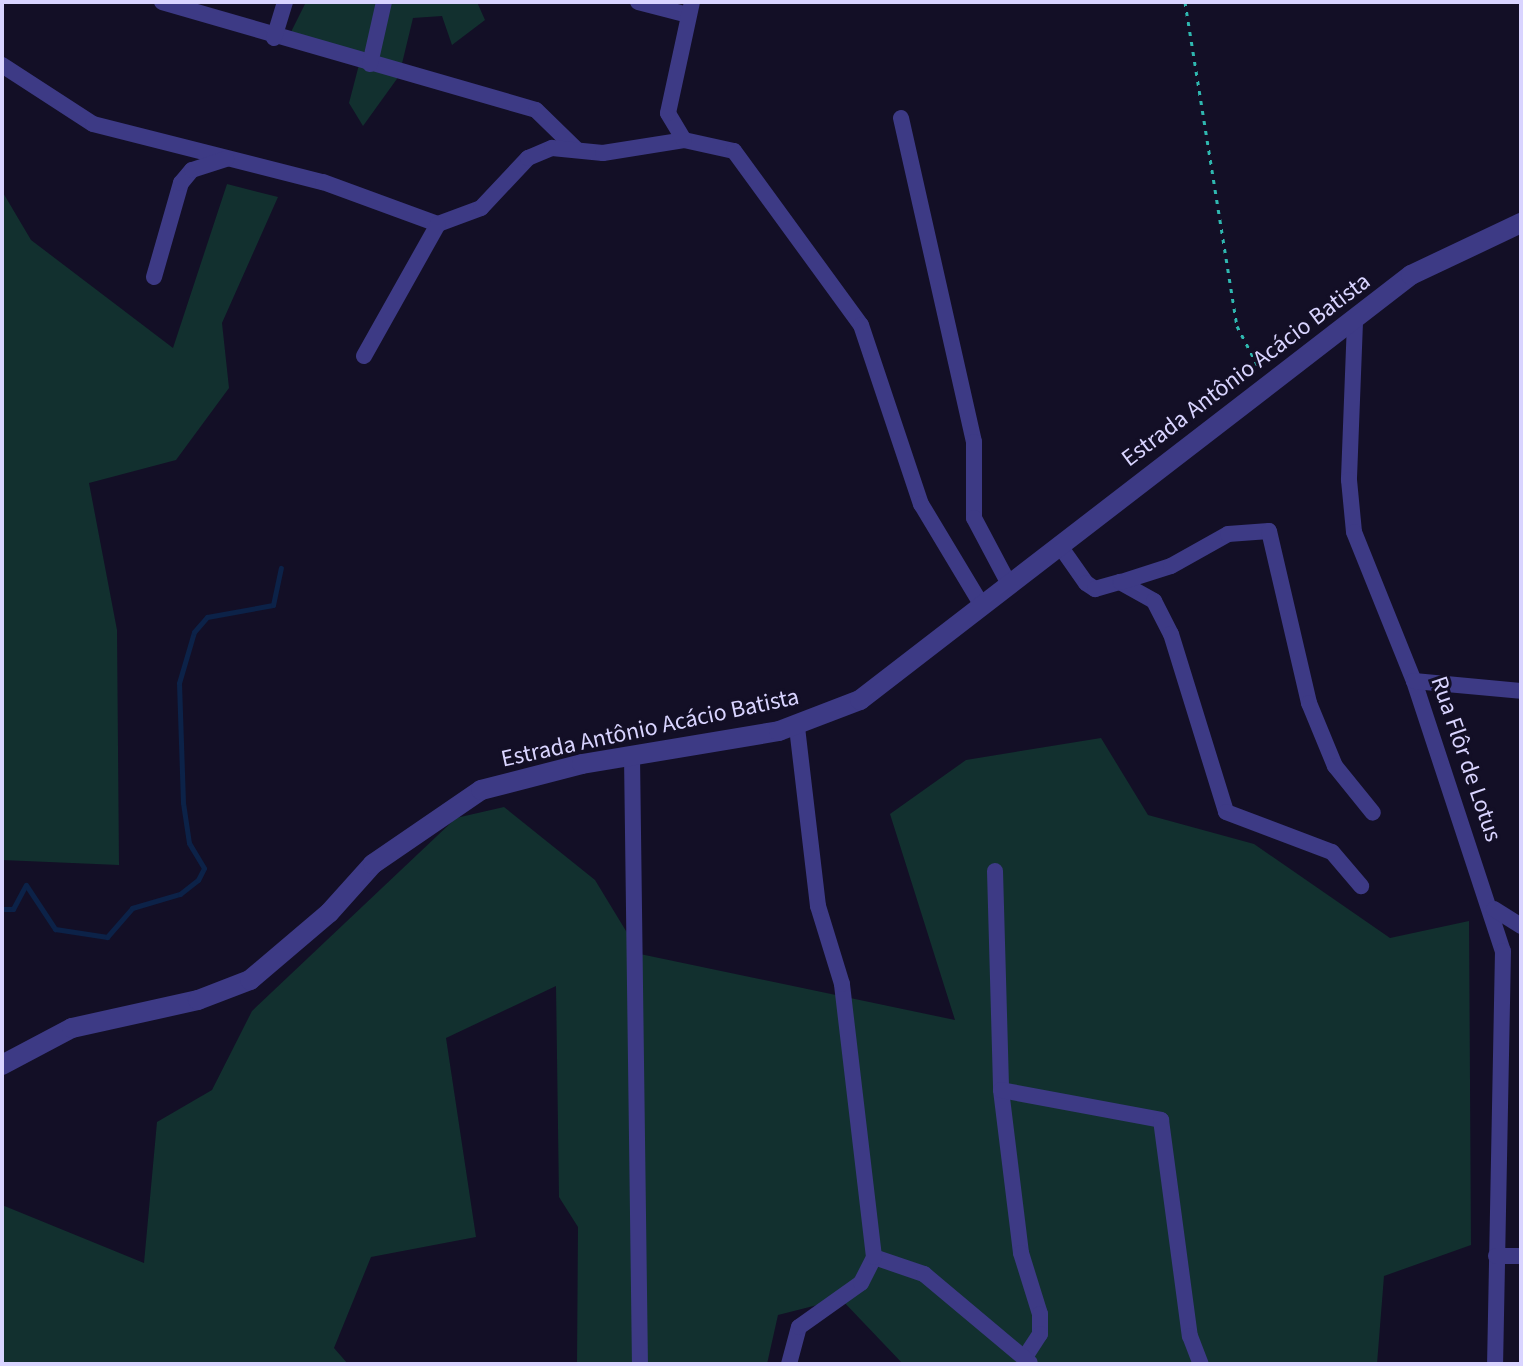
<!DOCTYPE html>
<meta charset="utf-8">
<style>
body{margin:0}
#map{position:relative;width:1523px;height:1366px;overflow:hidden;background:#130f26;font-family:"Source Sans 3",sans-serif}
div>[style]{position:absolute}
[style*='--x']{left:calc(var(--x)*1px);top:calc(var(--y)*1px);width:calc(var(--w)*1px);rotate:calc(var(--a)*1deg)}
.green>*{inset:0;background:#12302f}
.stream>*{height:5px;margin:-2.5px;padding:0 2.5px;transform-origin:2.5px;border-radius:2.5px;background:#0c2248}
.path>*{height:3px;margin-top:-1.5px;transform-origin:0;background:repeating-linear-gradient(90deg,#2fb8b0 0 4px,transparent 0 10px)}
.minor>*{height:16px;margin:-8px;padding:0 8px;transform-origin:8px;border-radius:8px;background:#3d3a85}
.tertiary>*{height:20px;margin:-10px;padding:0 10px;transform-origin:10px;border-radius:10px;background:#3d3a85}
span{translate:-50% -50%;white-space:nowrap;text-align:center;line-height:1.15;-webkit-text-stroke:6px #130f26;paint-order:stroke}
.street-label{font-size:24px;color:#d9d4ff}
.frame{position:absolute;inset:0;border:4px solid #d9d4ff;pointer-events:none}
</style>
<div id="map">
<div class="green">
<div style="clip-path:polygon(306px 2px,477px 2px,485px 20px,452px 45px,442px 16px,413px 18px,399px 76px,363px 126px,349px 103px,361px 57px,290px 34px)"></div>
<div style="clip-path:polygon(227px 184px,278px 197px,222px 323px,229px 388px,176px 460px,89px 483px,117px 630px,119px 865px,2px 860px,2px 191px,31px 240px,173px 348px)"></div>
<div style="clip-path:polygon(1101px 738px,1148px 815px,1254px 844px,1390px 938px,1469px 921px,1471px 1245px,1384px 1276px,1377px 1364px,903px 1364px,841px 1299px,778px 1315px,767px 1364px,577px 1364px,578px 1227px,559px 1197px,556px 986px,446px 1038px,476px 1237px,371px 1257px,334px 1348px,348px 1364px,2px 1364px,2px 1205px,144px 1263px,157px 1122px,212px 1090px,252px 1011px,456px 818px,504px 807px,595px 880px,640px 954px,955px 1020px,890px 814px,966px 760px)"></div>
</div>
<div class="stream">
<div style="--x:2;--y:909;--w:11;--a:0"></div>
<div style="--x:13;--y:909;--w:27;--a:-62"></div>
<div style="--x:26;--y:885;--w:53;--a:56.6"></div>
<div style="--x:55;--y:929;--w:53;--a:8.7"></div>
<div style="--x:107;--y:937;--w:38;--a:-49"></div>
<div style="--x:132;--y:908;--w:50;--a:-16.3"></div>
<div style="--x:180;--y:894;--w:23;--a:-38"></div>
<div style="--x:198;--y:880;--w:13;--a:-63"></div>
<div style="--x:204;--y:868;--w:29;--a:-121"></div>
<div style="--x:189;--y:843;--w:40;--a:-98.5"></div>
<div style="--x:183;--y:803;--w:120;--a:-91.9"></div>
<div style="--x:179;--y:683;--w:53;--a:-73.6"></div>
<div style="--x:194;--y:632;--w:20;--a:-49"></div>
<div style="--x:207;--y:617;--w:67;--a:-10.3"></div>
<div style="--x:273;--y:605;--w:38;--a:-78"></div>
</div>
<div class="path">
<div style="--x:1185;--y:2;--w:328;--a:80.9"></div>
<div style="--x:1237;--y:326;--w:50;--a:62.4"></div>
</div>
<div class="minor">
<div style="--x:162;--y:2;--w:389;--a:16.1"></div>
<div style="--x:536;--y:110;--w:57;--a:44.3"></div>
<div style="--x:638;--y:2;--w:52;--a:14.6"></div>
<div style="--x:274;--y:38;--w:38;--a:-73"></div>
<div style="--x:370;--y:64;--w:64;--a:-77.3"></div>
<div style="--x:2;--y:65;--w:108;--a:33"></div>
<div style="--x:93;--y:124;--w:237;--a:14.2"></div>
<div style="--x:323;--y:182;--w:122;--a:20.1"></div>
<div style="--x:438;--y:224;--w:46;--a:-20.4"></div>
<div style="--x:481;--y:208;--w:69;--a:-46.8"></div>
<div style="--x:528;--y:158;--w:26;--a:-23"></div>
<div style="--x:552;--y:148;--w:51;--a:5.6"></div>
<div style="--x:603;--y:153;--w:82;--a:-9.1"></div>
<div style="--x:684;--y:140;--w:51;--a:12.4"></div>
<div style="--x:734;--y:151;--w:215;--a:53.9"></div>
<div style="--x:861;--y:325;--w:189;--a:71.5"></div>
<div style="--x:921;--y:504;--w:120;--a:59"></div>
<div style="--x:901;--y:118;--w:332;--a:77.3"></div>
<div style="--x:974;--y:442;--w:76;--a:90"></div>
<div style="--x:974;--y:518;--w:77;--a:62.1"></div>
<div style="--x:684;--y:140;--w:31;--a:-121"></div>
<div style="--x:668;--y:113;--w:114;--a:-77.8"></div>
<div style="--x:154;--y:277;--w:98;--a:-74"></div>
<div style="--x:181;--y:183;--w:17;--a:-50"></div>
<div style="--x:192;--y:170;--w:36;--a:-18"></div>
<div style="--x:1355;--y:322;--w:158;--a:92.2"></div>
<div style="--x:1349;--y:480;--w:52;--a:84.5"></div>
<div style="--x:1354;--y:532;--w:161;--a:68.1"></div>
<div style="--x:1414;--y:681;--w:284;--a:71.8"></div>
<div style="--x:1503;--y:951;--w:413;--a:91.1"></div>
<div style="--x:364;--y:356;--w:151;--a:-60.7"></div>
<div style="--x:1060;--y:546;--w:45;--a:54.9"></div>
<div style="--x:1086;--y:583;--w:11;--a:34"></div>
<div style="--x:1095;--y:589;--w:26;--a:-16"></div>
<div style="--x:1120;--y:582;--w:39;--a:29"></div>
<div style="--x:1154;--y:601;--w:37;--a:63"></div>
<div style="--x:1171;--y:634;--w:186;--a:72.8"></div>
<div style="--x:1226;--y:812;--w:113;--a:20.7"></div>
<div style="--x:1332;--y:852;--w:45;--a:49.5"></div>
<div style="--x:1121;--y:582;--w:52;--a:-17.7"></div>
<div style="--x:1171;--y:566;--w:65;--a:-29.3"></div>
<div style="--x:1228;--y:534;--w:41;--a:-4.2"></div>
<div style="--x:1269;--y:531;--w:177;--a:76.9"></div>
<div style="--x:1309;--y:703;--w:68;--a:67.6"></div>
<div style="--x:1335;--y:766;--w:60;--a:51"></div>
<div style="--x:1414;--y:681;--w:107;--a:5.3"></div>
<div style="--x:632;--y:756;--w:608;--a:89.25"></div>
<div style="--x:995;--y:871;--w:219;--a:88.4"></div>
<div style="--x:1001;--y:1090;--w:164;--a:83"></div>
<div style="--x:1021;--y:1253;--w:64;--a:72.7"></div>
<div style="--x:1040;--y:1314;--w:20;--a:90"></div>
<div style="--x:1040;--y:1334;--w:27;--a:123"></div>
<div style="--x:1494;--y:909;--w:32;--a:32"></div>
<div style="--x:1001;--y:1090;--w:163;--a:10.6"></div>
<div style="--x:1161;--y:1120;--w:218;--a:82.4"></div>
<div style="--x:1190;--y:1336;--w:30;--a:69"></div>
<div style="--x:1496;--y:1256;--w:25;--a:0"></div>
<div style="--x:874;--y:1257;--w:53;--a:18.8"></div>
<div style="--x:924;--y:1274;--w:138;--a:40"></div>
<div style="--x:789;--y:1364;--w:38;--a:-75"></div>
<div style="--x:799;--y:1327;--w:76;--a:-35.4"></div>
<div style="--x:861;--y:1283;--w:29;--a:-63"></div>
<div style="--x:874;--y:1257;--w:275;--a:-96.7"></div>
<div style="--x:842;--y:984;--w:82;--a:-107.1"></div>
<div style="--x:818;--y:906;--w:180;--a:-96.7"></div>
</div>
<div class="tertiary">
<div style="--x:2;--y:1065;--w:79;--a:-27.9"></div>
<div style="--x:72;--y:1028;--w:129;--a:-12.5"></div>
<div style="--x:198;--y:1000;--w:56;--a:-21"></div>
<div style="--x:250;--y:980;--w:104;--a:-40.3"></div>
<div style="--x:329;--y:913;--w:66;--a:-48.1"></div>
<div style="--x:373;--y:864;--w:131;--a:-34.4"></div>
<div style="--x:481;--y:790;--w:104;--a:-14.4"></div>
<div style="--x:582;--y:764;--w:200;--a:-9.5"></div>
<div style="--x:779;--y:731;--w:87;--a:-20.9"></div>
<div style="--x:860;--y:700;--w:696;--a:-37.64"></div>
<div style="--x:1411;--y:275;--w:122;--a:-25.3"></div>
</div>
<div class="street-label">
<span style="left:1246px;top:370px;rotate:-37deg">Estrada Antônio Acácio Batista</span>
<span style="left:650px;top:728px;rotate:-12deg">Estrada Antônio Acácio Batista</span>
<span style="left:1466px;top:759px;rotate:71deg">Rua Flôr de Lotus</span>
</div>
<div class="frame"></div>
</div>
